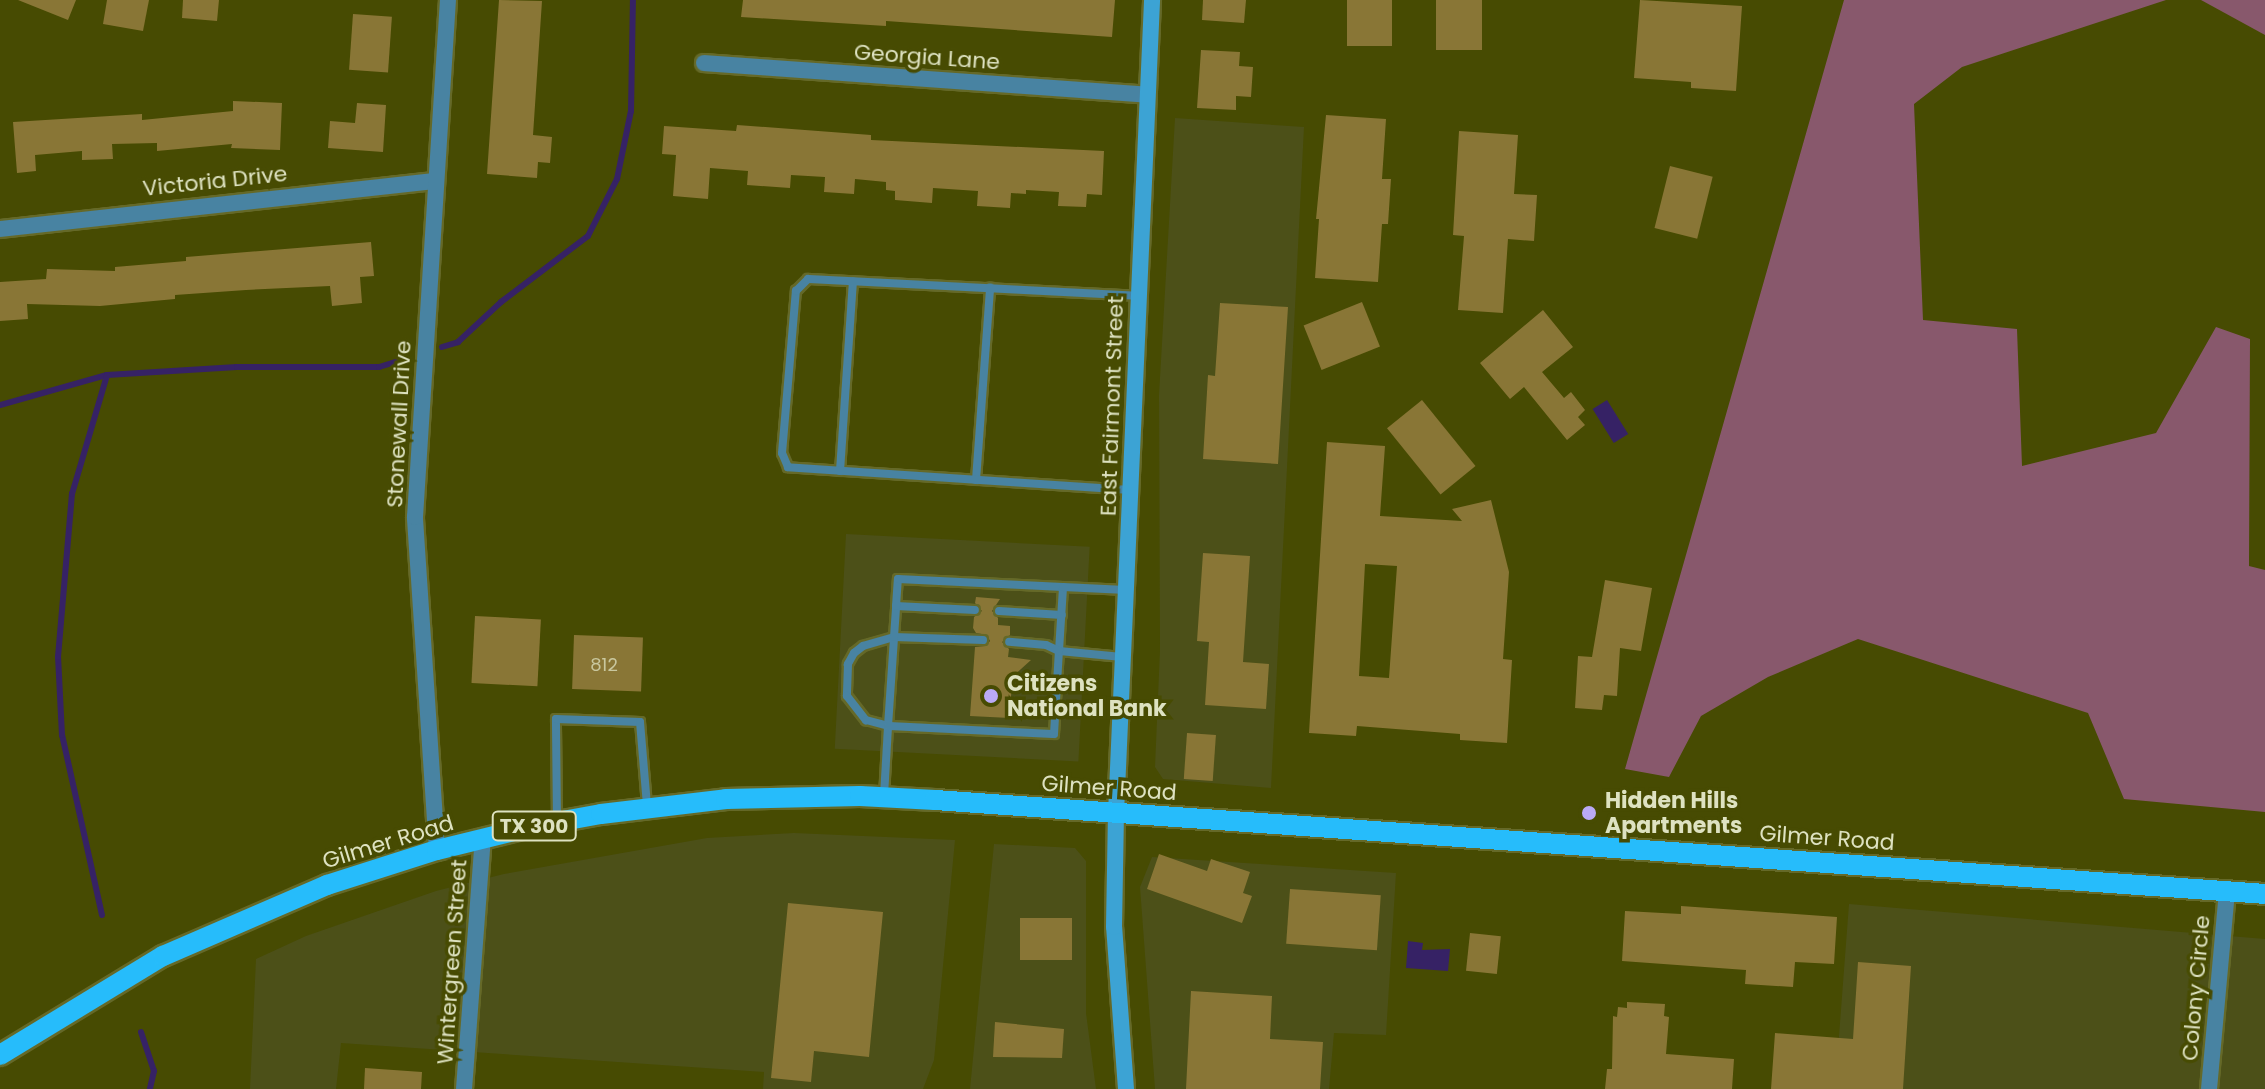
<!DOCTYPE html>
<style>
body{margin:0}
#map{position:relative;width:2265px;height:1089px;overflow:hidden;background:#474b02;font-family:Poppins,sans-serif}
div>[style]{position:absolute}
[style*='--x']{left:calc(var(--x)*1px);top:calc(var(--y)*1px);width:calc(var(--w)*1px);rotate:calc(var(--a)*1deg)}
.built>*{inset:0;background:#4c5018;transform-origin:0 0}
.green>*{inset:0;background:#88586c}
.water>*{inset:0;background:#362265;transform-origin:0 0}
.stream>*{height:6px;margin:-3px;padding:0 3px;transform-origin:3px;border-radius:3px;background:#362265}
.building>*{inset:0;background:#897636;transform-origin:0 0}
.roads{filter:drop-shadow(2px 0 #656928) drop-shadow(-2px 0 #656928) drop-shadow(0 2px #656928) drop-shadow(0 -2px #656928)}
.lane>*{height:8px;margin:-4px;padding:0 4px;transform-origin:4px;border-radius:4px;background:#4883a2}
.street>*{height:16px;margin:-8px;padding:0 8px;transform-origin:8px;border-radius:8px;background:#4883a2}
.secondary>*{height:16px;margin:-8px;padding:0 8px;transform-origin:8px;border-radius:8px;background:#3ca3d4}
.primary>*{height:20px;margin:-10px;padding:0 10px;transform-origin:10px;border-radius:10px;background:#26bcfb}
.dots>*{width:22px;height:22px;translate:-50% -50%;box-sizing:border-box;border:4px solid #474b02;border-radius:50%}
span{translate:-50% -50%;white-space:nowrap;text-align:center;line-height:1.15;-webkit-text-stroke:7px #474b02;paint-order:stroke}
.number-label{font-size:18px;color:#c9c79e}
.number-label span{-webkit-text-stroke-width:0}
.shield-label span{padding:2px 6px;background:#474b02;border:2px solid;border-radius:6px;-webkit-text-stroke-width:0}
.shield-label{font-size:20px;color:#dee2c1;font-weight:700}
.street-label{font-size:22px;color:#dee2c1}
.poi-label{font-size:22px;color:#dee2c1;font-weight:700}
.left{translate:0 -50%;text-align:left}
</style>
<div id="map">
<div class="built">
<div style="clip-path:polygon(1175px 118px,1304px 127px,1271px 788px,1163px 779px,1155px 767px,1160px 650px,1159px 395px)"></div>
<div style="left:846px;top:534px;width:244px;height:215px;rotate:3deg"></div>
<div style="clip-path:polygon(794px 833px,955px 840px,934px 1060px,923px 1089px,763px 1089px,764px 1072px,341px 1043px,336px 1089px,250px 1089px,256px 959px,306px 936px,436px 891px,504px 874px,707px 838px)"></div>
<div style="clip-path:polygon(994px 844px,1075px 848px,1086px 861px,1086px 1013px,1096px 1089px,970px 1089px)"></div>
<div style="clip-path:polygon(1152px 857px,1396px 873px,1386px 1035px,1334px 1033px,1329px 1089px,1155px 1089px,1140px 887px)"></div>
<div style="clip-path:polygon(1849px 904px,2265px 939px,2265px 1089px,1835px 1089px)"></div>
</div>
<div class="green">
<div style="clip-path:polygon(1844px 0,2166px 0,1962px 67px,1914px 104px,1923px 320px,2017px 329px,2022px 466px,2156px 433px,2216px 327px,2250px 339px,2249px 566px,2265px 570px,2265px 812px,2124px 799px,2088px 713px,1858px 639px,1768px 677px,1701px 716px,1669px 777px,1625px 769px)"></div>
<div style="clip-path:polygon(2201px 0,2265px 0,2265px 35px)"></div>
</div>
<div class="water">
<div style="left:1607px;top:400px;width:40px;height:17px;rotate:58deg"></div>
<div style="clip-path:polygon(1408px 941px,1423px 943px,1422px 950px,1450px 949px,1448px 971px,1406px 968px)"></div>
</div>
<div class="stream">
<div style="--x:442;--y:347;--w:17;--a:-17"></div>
<div style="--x:458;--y:342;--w:59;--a:-42.9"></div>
<div style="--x:501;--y:302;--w:109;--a:-37.2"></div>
<div style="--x:588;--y:236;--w:64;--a:-63"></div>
<div style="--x:617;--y:179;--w:69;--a:-78.4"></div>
<div style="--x:631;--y:111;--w:111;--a:-89"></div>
<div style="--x:0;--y:405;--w:111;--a:-15.7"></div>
<div style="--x:107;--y:375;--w:130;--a:-3.5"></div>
<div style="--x:237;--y:367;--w:142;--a:0"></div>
<div style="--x:379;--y:367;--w:27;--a:-17"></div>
<div style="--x:102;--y:915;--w:184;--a:-102.5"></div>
<div style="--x:62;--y:735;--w:78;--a:-92.9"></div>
<div style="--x:58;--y:657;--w:164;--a:-85.1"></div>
<div style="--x:72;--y:494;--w:124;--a:-73.6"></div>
<div style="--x:141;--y:1032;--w:41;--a:71.6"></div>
<div style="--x:154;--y:1071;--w:18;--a:103"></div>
</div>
<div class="building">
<div style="clip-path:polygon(18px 0,76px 0,68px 20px)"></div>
<div style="clip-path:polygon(107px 0,149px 0,143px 31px,103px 24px)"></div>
<div style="clip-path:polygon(183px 0,219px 0,217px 21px,182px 18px)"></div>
<div style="clip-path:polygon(499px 0,542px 1px,533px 135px,552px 137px,550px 163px,538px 162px,537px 178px,487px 174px)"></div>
<div style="clip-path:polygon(743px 0,1115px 0,1112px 37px,886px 21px,886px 26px,741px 17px)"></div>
<div style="clip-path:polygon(1203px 0,1246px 0,1244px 23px,1202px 20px)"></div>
<div style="left:1347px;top:0;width:45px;height:46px"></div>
<div style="left:1436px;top:0;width:46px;height:50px"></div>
<div style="clip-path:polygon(1640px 0,1742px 6px,1736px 91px,1691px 88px,1691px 82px,1634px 78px)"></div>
<div style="left:353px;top:14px;width:39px;height:56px;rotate:4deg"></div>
<div style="clip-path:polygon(1201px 50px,1240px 52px,1239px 66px,1253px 67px,1251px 97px,1236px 96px,1236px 110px,1197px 108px)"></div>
<div style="clip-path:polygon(233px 101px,282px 103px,280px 150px,231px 148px,232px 144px,157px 151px,157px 143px,112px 144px,113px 159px,82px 160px,82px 151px,35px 155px,36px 171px,17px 173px,13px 122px,142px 114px,142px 120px,233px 111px)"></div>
<div style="clip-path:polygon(357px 103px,386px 105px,383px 152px,328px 148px,330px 121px,355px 123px)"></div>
<div style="clip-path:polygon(1326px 115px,1386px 119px,1382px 179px,1391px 179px,1388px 224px,1382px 224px,1378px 282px,1315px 278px,1319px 219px,1316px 219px)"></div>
<div style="clip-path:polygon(737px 125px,871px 135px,871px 140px,1104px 151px,1102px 195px,1087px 194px,1086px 207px,1058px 206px,1059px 192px,1026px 190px,1026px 194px,1011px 193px,1010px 208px,977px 206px,978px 191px,933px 188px,932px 203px,895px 200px,895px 191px,886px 190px,886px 182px,855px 179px,854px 194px,824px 192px,825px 177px,791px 175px,790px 188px,747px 185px,748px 171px,710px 168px,708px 199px,673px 196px,676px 155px,662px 154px,664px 126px,736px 131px)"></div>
<div style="clip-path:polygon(1459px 131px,1518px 135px,1514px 194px,1537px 195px,1534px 241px,1508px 239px,1503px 313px,1458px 310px,1464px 236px,1453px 235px)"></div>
<div style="left:1670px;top:166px;width:44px;height:64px;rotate:14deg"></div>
<div style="clip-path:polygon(371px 242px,374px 276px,360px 277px,362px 303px,332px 306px,330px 286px,246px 290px,175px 295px,175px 299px,100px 306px,27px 304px,28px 319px,0 321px,0 282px,46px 279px,47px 269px,115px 271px,115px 267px,186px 261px,186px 257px)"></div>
<div style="left:1362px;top:302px;width:48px;height:63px;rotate:68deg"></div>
<div style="clip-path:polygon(1220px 303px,1288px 307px,1278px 464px,1203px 459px,1208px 375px,1215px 376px)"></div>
<div style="clip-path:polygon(1543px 310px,1573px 347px,1542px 372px,1564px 398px,1571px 392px,1585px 410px,1578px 417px,1585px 425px,1567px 440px,1524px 387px,1510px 399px,1480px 363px)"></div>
<div style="left:1422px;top:400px;width:85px;height:45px;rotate:51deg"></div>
<div style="clip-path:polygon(evenodd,1327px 442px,1385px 446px,1380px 516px,1462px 521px,1452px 509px,1491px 500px,1509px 572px,1503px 659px,1512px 660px,1507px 743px,1460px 740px,1460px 734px,1357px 726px,1356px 736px,1309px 733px,1327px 442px,1365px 564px,1397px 566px,1389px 678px,1359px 676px,1365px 564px)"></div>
<div style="clip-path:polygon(1203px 553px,1250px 556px,1243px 662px,1269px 664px,1266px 709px,1205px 705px,1209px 642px,1197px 641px)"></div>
<div style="clip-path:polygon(1605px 580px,1652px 588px,1641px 651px,1620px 648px,1617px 696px,1604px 695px,1602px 710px,1575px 708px,1578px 656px,1592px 657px)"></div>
<div style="clip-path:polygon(976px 597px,1000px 599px,992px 611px,998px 618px,998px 625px,1010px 626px,1010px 635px,1002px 642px,1009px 649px,1008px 657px,1031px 660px,1012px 677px,1010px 718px,970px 716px,975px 647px,986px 646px,990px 641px,987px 635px,976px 633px,973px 628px,974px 617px,982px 611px,975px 603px)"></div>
<div style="left:475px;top:616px;width:66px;height:67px;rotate:3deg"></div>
<div style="left:574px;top:635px;width:69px;height:54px;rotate:2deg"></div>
<div style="left:1187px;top:733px;width:29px;height:46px;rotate:4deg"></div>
<div style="clip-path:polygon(1159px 854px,1207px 871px,1211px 859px,1250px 872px,1243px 893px,1252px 896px,1242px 923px,1147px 889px)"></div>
<div style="left:1290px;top:889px;width:91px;height:55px;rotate:4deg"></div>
<div style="clip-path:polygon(788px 903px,883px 912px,869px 1057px,814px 1051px,811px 1082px,771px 1078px)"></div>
<div style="clip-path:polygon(1681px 906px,1837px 917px,1834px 964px,1795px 962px,1793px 987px,1745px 984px,1746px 970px,1622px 961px,1625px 911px,1681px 914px)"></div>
<div style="left:1020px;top:918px;width:52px;height:42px"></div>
<div style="left:1470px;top:933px;width:31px;height:38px;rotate:6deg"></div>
<div style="clip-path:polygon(1858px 962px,1911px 966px,1903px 1089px,1771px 1089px,1775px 1033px,1853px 1039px)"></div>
<div style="clip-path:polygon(1191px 991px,1272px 996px,1270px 1039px,1323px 1042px,1320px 1089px,1186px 1089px)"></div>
<div style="clip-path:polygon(1627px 1002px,1665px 1004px,1664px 1016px,1669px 1017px,1666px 1054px,1734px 1059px,1732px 1089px,1605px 1089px,1607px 1069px,1612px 1069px,1613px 1016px,1617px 1017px,1618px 1007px,1627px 1008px)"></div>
<div style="clip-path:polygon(995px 1022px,1064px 1029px,1062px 1058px,993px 1057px)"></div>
<div style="clip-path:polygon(365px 1068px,422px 1072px,421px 1089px,364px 1089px)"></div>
</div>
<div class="roads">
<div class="lane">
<div style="--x:840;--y:471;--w:190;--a:-86.1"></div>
<div style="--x:976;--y:480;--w:193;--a:-85.8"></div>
<div style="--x:1130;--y:490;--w:343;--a:-176.2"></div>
<div style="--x:788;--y:467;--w:15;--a:-113"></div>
<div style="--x:782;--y:453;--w:163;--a:-85.1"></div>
<div style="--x:796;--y:291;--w:17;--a:-45"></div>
<div style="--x:808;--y:279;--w:330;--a:2.9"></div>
<div style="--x:896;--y:606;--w:79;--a:2.9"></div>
<div style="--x:999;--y:611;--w:63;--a:3.6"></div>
<div style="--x:983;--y:640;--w:89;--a:-178.1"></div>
<div style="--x:894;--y:637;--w:32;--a:164"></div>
<div style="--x:863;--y:646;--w:11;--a:142"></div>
<div style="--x:854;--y:653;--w:13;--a:119"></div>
<div style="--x:848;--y:664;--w:32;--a:92"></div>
<div style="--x:847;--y:696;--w:31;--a:52"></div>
<div style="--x:866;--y:720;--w:23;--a:15"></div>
<div style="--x:888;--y:726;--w:89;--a:-86.1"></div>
<div style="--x:894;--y:637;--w:31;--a:-86"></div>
<div style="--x:896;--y:606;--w:27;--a:-86"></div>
<div style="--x:898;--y:579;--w:165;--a:2.8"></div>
<div style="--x:1122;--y:657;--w:63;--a:-174.6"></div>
<div style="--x:1059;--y:651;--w:64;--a:-86.4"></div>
<div style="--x:1063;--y:587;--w:63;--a:2.7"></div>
<div style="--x:884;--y:796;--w:70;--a:-86.7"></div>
<div style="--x:888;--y:726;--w:166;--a:2.8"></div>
<div style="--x:1054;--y:734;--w:83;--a:-86.6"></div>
<div style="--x:1059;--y:651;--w:14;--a:-155"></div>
<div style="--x:1046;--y:645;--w:37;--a:-175"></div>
<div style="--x:557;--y:821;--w:102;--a:-90.6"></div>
<div style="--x:556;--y:719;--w:84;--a:2"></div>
<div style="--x:640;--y:722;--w:84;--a:85.2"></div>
</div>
<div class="street">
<div style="--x:704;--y:63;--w:444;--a:4.1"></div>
<div style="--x:0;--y:229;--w:438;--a:-6.3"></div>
<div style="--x:437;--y:850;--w:334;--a:-93.8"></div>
<div style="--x:415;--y:517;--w:518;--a:-86.35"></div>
<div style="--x:464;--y:1089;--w:252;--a:-85.7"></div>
<div style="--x:2209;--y:1089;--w:199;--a:-84.8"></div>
</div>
<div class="secondary">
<div style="--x:1126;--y:1089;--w:162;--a:-94.2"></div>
<div style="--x:1114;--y:927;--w:114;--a:-89"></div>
<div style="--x:1116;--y:813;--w:814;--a:-87.46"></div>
</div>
<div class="primary">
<div style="--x:0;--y:1055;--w:191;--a:-31.3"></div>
<div style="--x:163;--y:956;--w:179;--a:-23.4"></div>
<div style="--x:327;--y:885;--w:115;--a:-17.7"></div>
<div style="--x:437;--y:850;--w:101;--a:-13.8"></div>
<div style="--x:535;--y:826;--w:67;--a:-10.3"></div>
<div style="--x:601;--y:814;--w:126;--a:-6.8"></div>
<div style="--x:726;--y:799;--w:134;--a:-1.3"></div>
<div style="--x:860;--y:796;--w:75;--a:3.1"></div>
<div style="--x:935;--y:800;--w:1333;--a:4.04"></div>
</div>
</div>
<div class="dots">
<div style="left:991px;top:696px;background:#baaaf6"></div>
<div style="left:1589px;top:813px;background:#baaaf6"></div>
</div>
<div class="number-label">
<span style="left:604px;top:665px">812</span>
</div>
<div class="shield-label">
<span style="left:534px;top:826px">TX 300</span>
</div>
<div class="street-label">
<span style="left:927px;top:57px;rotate:4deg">Georgia Lane</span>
<span style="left:215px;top:181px;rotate:-6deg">Victoria Drive</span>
<span style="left:1112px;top:406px;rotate:-88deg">East Fairmont Street</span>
<span style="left:399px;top:424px;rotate:-87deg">Stonewall Drive</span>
<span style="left:1109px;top:788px;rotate:4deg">Gilmer Road</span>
<span style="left:1827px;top:838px;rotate:4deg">Gilmer Road</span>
<span style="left:388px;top:842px;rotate:-17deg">Gilmer Road</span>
<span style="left:452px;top:962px;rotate:-86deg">Wintergreen Street</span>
<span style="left:2196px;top:988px;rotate:-85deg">Colony Circle</span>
</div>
<div class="poi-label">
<span class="left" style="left:1007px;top:696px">Citizens<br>National Bank</span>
<span class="left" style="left:1605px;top:813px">Hidden Hills<br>Apartments</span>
</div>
</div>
